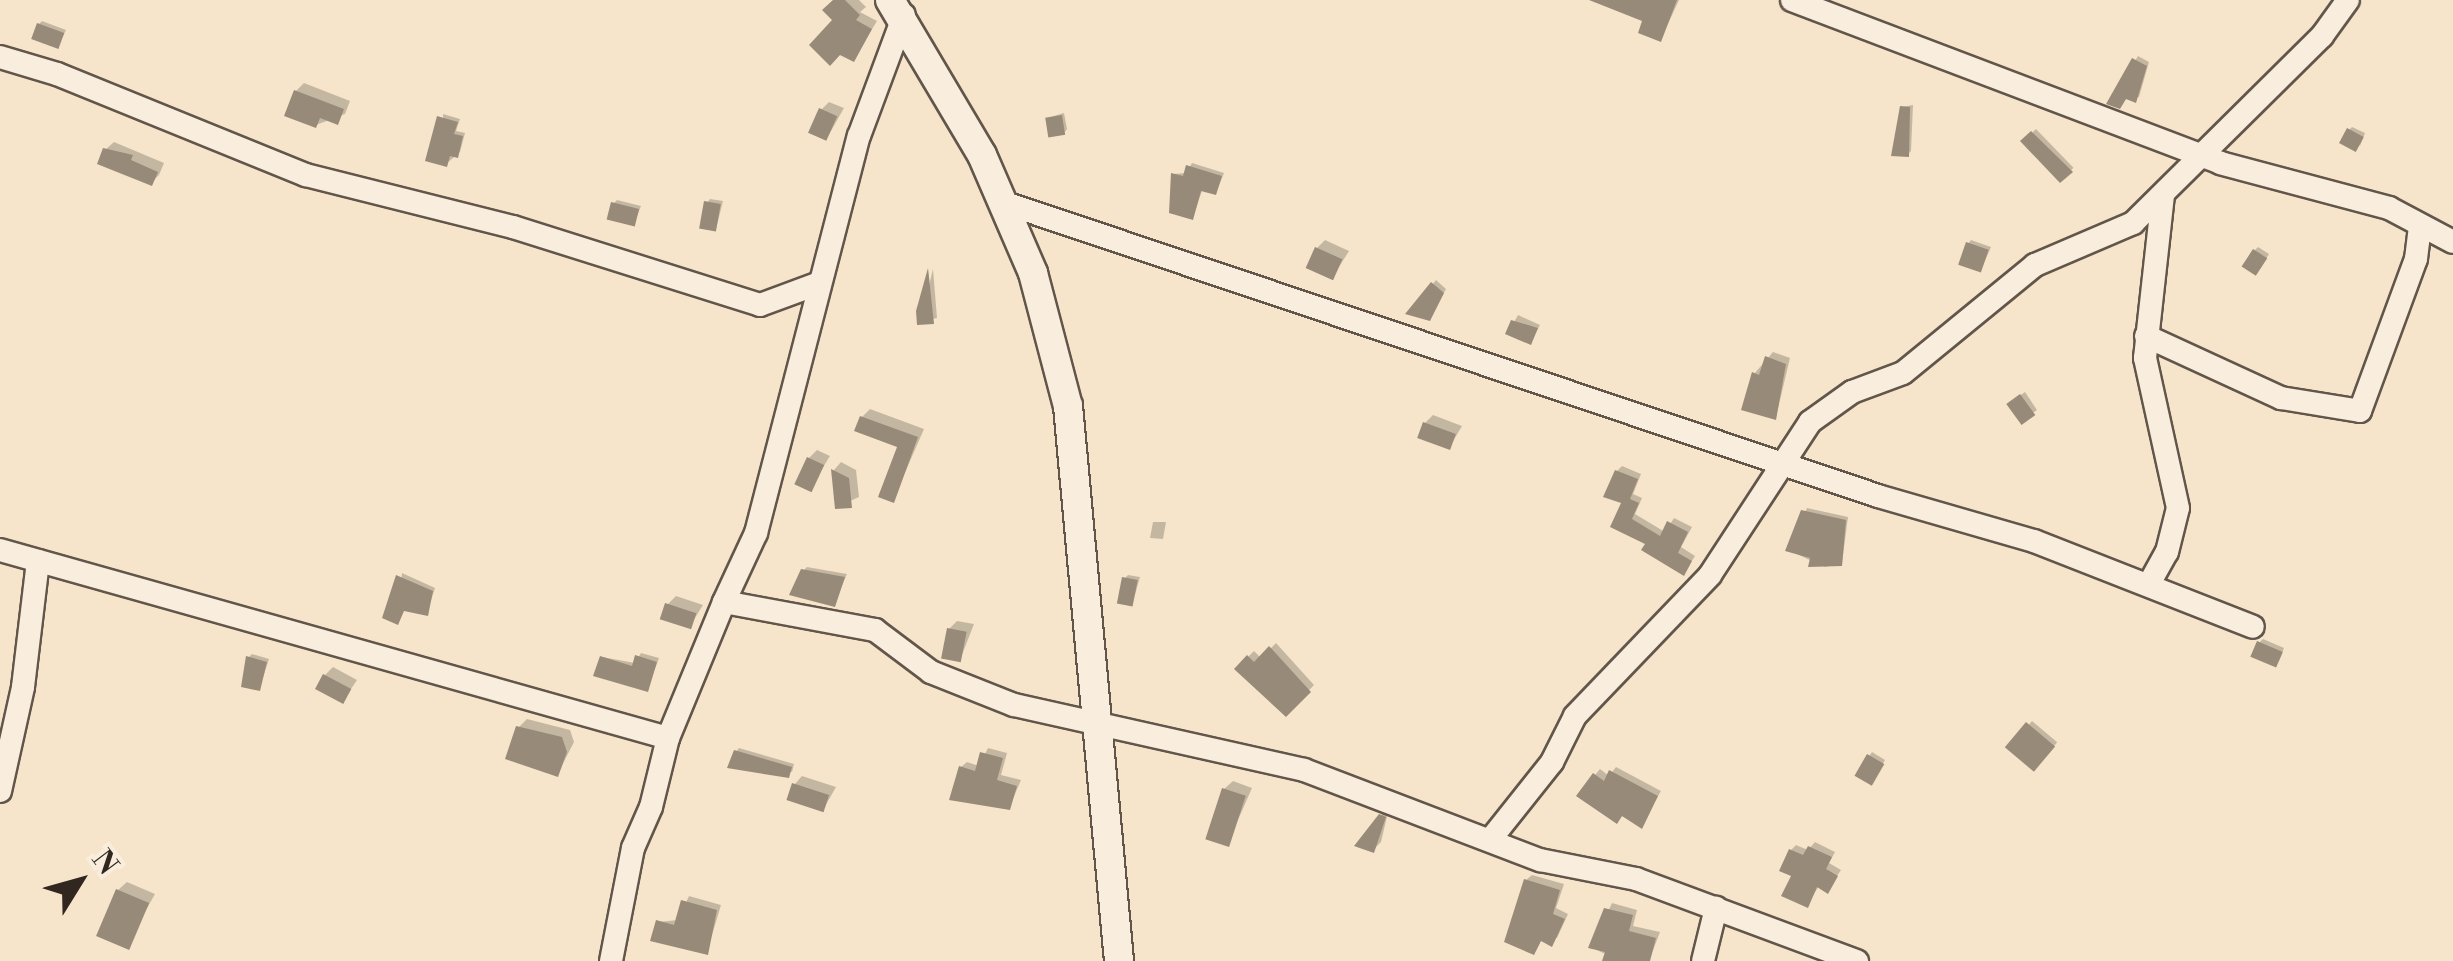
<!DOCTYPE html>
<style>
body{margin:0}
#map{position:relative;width:2453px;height:961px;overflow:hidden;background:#f6e5cb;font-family:"Libre Bodoni",serif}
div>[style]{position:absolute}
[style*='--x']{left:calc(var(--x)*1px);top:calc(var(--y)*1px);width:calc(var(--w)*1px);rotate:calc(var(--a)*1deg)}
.shadow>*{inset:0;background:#0003;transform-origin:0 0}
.building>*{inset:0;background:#978a79;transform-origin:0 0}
.roads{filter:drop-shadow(2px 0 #62564b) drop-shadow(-2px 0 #62564b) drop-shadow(0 2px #62564b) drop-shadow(0 -2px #62564b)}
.minor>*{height:22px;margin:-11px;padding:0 11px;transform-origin:11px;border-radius:11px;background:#f9eedd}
.tertiary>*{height:28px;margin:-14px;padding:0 14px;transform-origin:14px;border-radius:14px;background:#f9eedd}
span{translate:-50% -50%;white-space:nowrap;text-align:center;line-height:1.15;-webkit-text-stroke:10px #f9eedd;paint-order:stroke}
.north{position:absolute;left:30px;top:831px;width:100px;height:100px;-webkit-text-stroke:8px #f9eedd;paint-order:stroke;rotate:53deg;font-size:28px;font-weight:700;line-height:40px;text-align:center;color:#312720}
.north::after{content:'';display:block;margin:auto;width:35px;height:45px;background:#312720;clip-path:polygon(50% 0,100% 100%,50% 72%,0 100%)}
</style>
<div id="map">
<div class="shadow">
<div style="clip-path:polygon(836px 0,859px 0,866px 7px,860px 12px,877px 21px,854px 59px)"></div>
<div style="clip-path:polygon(1652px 0,1679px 0,1661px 39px)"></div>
<div style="clip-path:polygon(42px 21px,66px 30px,58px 46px,39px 24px)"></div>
<div style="clip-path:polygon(2138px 56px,2149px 62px,2139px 97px,2110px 102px)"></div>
<div style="clip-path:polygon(304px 83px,350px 101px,345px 114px,316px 125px,296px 91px)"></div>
<div style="clip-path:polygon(829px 102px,844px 108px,827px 138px,821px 110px)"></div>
<div style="clip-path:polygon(1913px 105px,1911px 151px,1908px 154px,1902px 107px)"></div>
<div style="clip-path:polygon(1064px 113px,1067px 129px,1064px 133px,1047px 118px)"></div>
<div style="clip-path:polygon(443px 114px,460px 119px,456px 131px,465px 133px,460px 152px,446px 164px)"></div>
<div style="clip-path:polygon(2352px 127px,2365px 133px,2360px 146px,2349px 130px)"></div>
<div style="left:2036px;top:129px;width:54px;height:17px;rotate:46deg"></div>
<div style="clip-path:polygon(114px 142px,164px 163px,159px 175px,151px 183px,105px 150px)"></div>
<div style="clip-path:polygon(1192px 163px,1224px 173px,1216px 193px,1203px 188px,1193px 217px,1173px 174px,1186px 173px)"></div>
<div style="clip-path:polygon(710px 199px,723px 201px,716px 229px,707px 203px)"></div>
<div style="clip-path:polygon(617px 200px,641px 206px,634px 224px,613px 204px)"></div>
<div style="clip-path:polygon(1325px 240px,1349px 251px,1332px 278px,1317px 248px)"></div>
<div style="clip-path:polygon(1971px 240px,1991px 247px,1981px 270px,1968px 244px)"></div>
<div style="clip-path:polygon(2258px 247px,2269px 254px,2260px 269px,2255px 250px)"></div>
<div style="clip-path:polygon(933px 269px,937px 318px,920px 322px)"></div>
<div style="clip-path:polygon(1436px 280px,1446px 289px,1432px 315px,1409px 313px)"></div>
<div style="clip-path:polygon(1518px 315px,1540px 325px,1531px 342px,1508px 333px)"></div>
<div style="clip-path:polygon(1773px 352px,1790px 358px,1776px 417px,1754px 374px)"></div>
<div style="clip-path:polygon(2025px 392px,2037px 410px,2021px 422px,2012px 401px)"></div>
<div style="clip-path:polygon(870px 409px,924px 429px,893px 500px,900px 446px,862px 417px)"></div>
<div style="clip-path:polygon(1433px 415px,1462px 426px,1449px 448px,1425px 423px)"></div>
<div style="clip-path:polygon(817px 450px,830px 456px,809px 490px,809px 458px)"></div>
<div style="clip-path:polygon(841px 462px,856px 470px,859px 497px,837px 507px,834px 470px)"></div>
<div style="clip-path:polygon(1622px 466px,1641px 474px,1633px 494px,1642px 498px,1635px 514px,1665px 532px,1674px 518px,1692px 527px,1681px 547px,1695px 556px,1684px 573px,1648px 542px,1613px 526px,1624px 501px,1617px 471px)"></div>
<div style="clip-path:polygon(1807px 508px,1848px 517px,1842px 563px,1825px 567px,1788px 550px)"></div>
<div style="clip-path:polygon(1153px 522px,1166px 522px,1163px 539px,1150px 538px)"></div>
<div style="clip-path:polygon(807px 567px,847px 574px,834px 604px,803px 571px)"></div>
<div style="clip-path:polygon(402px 573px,435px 588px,427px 613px,405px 608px,398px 622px)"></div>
<div style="clip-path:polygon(1128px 575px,1140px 577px,1132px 605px,1124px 579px)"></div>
<div style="clip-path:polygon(676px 596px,703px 605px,690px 626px,668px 604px)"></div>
<div style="clip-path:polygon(957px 621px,974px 624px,960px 660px,949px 629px)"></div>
<div style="clip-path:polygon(2263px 639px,2284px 648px,2279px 661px,2259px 643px)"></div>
<div style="clip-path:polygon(1276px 643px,1314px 685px,1286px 714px,1237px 668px,1254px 651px,1261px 658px)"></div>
<div style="clip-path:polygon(641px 653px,659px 658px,647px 690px,602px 657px,635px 663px)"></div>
<div style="clip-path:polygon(252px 654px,269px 659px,259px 689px,249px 657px)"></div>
<div style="clip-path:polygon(333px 667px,357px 680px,343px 701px,325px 675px)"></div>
<div style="clip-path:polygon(527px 719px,570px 730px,574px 742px,557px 775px,519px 727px)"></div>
<div style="left:2032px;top:721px;width:33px;height:36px;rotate:40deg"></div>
<div style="clip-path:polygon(739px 748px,794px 764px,792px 772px,736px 752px)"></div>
<div style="clip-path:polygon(988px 748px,1007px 753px,1001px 775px,1021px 780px,1009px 808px,961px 767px,967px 762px,979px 766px)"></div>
<div style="clip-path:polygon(1872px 752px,1885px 760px,1873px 779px,1857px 774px)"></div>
<div style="clip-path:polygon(1616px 767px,1661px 791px,1641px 825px,1622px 816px,1617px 821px,1595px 775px,1600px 769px,1609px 776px)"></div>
<div style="clip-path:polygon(802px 776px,836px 787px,823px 810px,794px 785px)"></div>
<div style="clip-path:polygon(1233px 781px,1252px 788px,1227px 845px,1224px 789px)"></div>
<div style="clip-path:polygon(1389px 808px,1381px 842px,1373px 850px,1380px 816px)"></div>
<div style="clip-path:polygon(1815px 842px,1835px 852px,1829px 863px,1841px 870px,1828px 890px,1819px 886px,1807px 905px,1791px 850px,1796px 845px,1808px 850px)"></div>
<div style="clip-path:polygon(1532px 875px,1564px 884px,1556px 908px,1568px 914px,1557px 938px,1542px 939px,1534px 952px,1526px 880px)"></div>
<div style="clip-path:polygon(127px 882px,155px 894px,127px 944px,118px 890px)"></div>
<div style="clip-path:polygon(689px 896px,721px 905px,707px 952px,658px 922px,678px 920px)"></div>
<div style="clip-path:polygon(1612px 903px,1637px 910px,1633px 926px,1660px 932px,1649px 961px,1619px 961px,1591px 947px)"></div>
</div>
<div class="building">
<div style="clip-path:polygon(833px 0,845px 0,860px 15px,856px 20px,872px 29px,854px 62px,840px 55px,830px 66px,809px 45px,832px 20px,822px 10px)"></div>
<div style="clip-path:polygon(1589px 0,1677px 0,1661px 42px,1638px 33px,1642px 21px)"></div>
<div style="left:37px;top:23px;width:29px;height:17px;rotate:20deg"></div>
<div style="clip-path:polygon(2132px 58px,2147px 66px,2136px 103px,2126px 99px,2120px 109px,2106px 104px)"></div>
<div style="clip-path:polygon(294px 90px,344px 109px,338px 125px,320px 118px,316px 128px,284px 116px)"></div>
<div style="clip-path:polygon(1900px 106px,1910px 107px,1909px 157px,1891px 156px)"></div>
<div style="left:819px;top:108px;width:20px;height:27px;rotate:24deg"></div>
<div style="left:1062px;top:115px;width:20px;height:17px;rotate:81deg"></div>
<div style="clip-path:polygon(437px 116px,458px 122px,454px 134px,463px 136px,458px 158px,450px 156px,447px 167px,425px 161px)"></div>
<div style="left:2347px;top:128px;width:19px;height:17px;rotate:28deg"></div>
<div style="clip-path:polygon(2031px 131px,2073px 172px,2060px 183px,2020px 141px)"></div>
<div style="clip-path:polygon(103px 148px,133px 155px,131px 160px,158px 172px,152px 186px,97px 164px)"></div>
<div style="clip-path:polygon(1186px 165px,1222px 176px,1216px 195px,1201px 191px,1193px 220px,1169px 213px,1171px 173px,1183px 176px)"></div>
<div style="left:704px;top:201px;width:17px;height:28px;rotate:10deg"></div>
<div style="left:611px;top:202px;width:29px;height:18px;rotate:14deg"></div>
<div style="left:1966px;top:242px;width:24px;height:24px;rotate:19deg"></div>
<div style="left:1315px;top:247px;width:30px;height:23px;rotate:24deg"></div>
<div style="left:2253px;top:249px;width:17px;height:21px;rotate:33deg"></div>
<div style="clip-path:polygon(928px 268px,934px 324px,917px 325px,916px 311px)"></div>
<div style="clip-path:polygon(1431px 282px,1444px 293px,1430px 321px,1405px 314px)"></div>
<div style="clip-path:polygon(1511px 320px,1538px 328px,1531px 345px,1505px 334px)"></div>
<div style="clip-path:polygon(1765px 356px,1786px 364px,1776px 420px,1741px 410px,1752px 372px,1759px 375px)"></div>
<div style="left:2020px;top:394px;width:26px;height:17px;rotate:54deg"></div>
<div style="clip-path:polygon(860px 416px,918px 437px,894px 503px,878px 497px,897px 447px,854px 431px)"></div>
<div style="left:1423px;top:422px;width:35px;height:17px;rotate:20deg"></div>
<div style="left:807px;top:457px;width:19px;height:30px;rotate:25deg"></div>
<div style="clip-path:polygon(831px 469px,849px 478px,852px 508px,835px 509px)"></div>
<div style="clip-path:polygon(1615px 470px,1638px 479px,1630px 499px,1639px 503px,1632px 519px,1660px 536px,1667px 521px,1688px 532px,1678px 553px,1692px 561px,1684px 576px,1641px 550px,1645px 544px,1610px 527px,1621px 503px,1603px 497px)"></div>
<div style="clip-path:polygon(1801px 510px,1846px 520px,1842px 566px,1808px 567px,1810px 558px,1785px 551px)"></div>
<div style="clip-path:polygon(801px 569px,845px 577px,835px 607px,789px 595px)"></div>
<div style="clip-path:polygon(396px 575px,433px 591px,428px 616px,404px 611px,398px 625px,382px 618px)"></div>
<div style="left:1122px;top:577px;width:16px;height:27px;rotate:11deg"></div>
<div style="left:665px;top:603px;width:33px;height:17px;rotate:18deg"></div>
<div style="left:947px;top:628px;width:20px;height:31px;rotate:11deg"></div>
<div style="left:2257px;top:641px;width:28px;height:17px;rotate:23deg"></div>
<div style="clip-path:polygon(1269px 646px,1311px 692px,1286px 717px,1234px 669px,1247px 655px,1254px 662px)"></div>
<div style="clip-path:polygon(635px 655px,657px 662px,648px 692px,593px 676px,600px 656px,632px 666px)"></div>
<div style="clip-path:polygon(246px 656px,267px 662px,260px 691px,241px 687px)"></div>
<div style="left:323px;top:674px;width:32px;height:17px;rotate:28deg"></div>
<div style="left:2026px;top:722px;width:38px;height:33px;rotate:40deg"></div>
<div style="clip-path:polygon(516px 726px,562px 737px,567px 752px,558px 777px,505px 759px)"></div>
<div style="clip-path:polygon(734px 750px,792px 767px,789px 778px,727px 768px)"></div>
<div style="clip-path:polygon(980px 752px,1003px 758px,997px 780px,1017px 786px,1010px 810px,949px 800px,959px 766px,975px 771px)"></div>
<div style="left:1867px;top:754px;width:20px;height:25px;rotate:30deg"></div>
<div style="clip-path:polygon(1609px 770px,1658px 796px,1642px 829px,1622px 816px,1617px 824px,1576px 796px,1593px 773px,1604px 781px)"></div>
<div style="left:792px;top:783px;width:39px;height:18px;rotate:18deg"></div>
<div style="left:1222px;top:788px;width:25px;height:54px;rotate:18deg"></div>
<div style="clip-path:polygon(1379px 814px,1386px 817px,1374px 853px,1354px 846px)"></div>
<div style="clip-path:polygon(1808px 846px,1832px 857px,1826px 869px,1838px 876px,1828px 894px,1817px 887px,1808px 908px,1781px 896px,1791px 876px,1779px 871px,1789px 849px,1803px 855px)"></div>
<div style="clip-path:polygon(1524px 879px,1560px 890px,1553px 914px,1565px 919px,1552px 947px,1541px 941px,1534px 955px,1504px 942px)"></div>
<div style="left:116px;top:889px;width:36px;height:51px;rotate:23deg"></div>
<div style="clip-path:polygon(681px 900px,717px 910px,708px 955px,650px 941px,656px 920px,674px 925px)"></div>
<div style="clip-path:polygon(1604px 908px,1633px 915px,1629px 931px,1656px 938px,1650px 961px,1602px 961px,1605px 952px,1588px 948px)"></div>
</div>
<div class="roads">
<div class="minor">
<div style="--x:1792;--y:0;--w:458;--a:20.8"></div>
<div style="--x:2220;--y:163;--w:175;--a:14.9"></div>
<div style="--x:2389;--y:208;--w:72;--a:28"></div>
<div style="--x:0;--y:57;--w:59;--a:16.6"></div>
<div style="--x:57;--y:74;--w:269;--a:22.1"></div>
<div style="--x:306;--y:175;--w:213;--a:14.1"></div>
<div style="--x:513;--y:227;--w:259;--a:17.5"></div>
<div style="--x:760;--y:305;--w:61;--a:-20.2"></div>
<div style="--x:1002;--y:202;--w:924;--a:18.55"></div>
<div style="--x:1878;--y:496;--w:162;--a:16.1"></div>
<div style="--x:2034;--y:541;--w:235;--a:21.4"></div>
<div style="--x:2146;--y:336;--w:149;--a:24.7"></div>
<div style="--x:2281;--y:398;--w:80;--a:9.3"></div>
<div style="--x:2360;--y:411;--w:162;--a:-69.8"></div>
<div style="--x:2416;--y:259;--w:33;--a:-83"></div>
<div style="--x:0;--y:550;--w:694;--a:15.72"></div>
<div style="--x:668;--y:738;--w:147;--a:-67.6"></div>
<div style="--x:724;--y:602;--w:154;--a:10.5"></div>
<div style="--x:875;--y:630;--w:70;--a:36.9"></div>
<div style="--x:931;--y:672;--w:89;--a:21.7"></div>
<div style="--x:1014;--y:705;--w:297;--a:12.6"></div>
<div style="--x:1304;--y:770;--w:253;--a:20.9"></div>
<div style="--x:1540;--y:860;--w:98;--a:11.2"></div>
<div style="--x:1636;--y:879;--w:236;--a:20.4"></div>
<div style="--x:2149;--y:584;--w:37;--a:-61"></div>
<div style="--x:2167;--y:552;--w:45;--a:-76"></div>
<div style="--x:2178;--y:508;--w:154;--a:-102.4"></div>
<div style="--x:2145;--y:358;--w:165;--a:-83.7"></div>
<div style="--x:724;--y:602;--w:76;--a:-65.1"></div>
<div style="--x:756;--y:533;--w:410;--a:-75.5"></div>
<div style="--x:859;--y:136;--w:129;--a:-69.6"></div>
<div style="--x:0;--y:791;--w:107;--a:-77.5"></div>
<div style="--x:23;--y:687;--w:127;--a:-83.2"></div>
<div style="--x:1490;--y:840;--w:100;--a:-51.5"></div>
<div style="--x:1552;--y:762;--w:51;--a:-63.4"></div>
<div style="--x:1575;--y:716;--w:195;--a:-46.2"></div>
<div style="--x:1710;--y:575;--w:183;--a:-56.8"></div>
<div style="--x:1810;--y:422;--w:52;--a:-35.5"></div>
<div style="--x:1852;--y:392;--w:54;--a:-20.4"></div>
<div style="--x:1903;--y:373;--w:171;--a:-39.3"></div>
<div style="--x:2035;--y:265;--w:107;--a:-23.2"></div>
<div style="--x:2133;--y:223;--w:266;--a:-44.7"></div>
<div style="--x:2322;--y:36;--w:44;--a:-54.2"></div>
<div style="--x:611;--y:961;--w:115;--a:-79"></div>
<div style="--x:633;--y:848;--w:45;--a:-66.3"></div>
<div style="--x:651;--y:807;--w:71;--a:-76.2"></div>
<div style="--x:1703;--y:961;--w:55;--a:-76.2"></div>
</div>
<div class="tertiary">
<div style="--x:890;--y:0;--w:180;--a:59.3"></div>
<div style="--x:982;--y:155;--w:129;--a:66.6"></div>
<div style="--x:1033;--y:273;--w:138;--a:75.3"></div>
<div style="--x:1068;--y:406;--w:557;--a:84.75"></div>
</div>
</div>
<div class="north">N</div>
</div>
